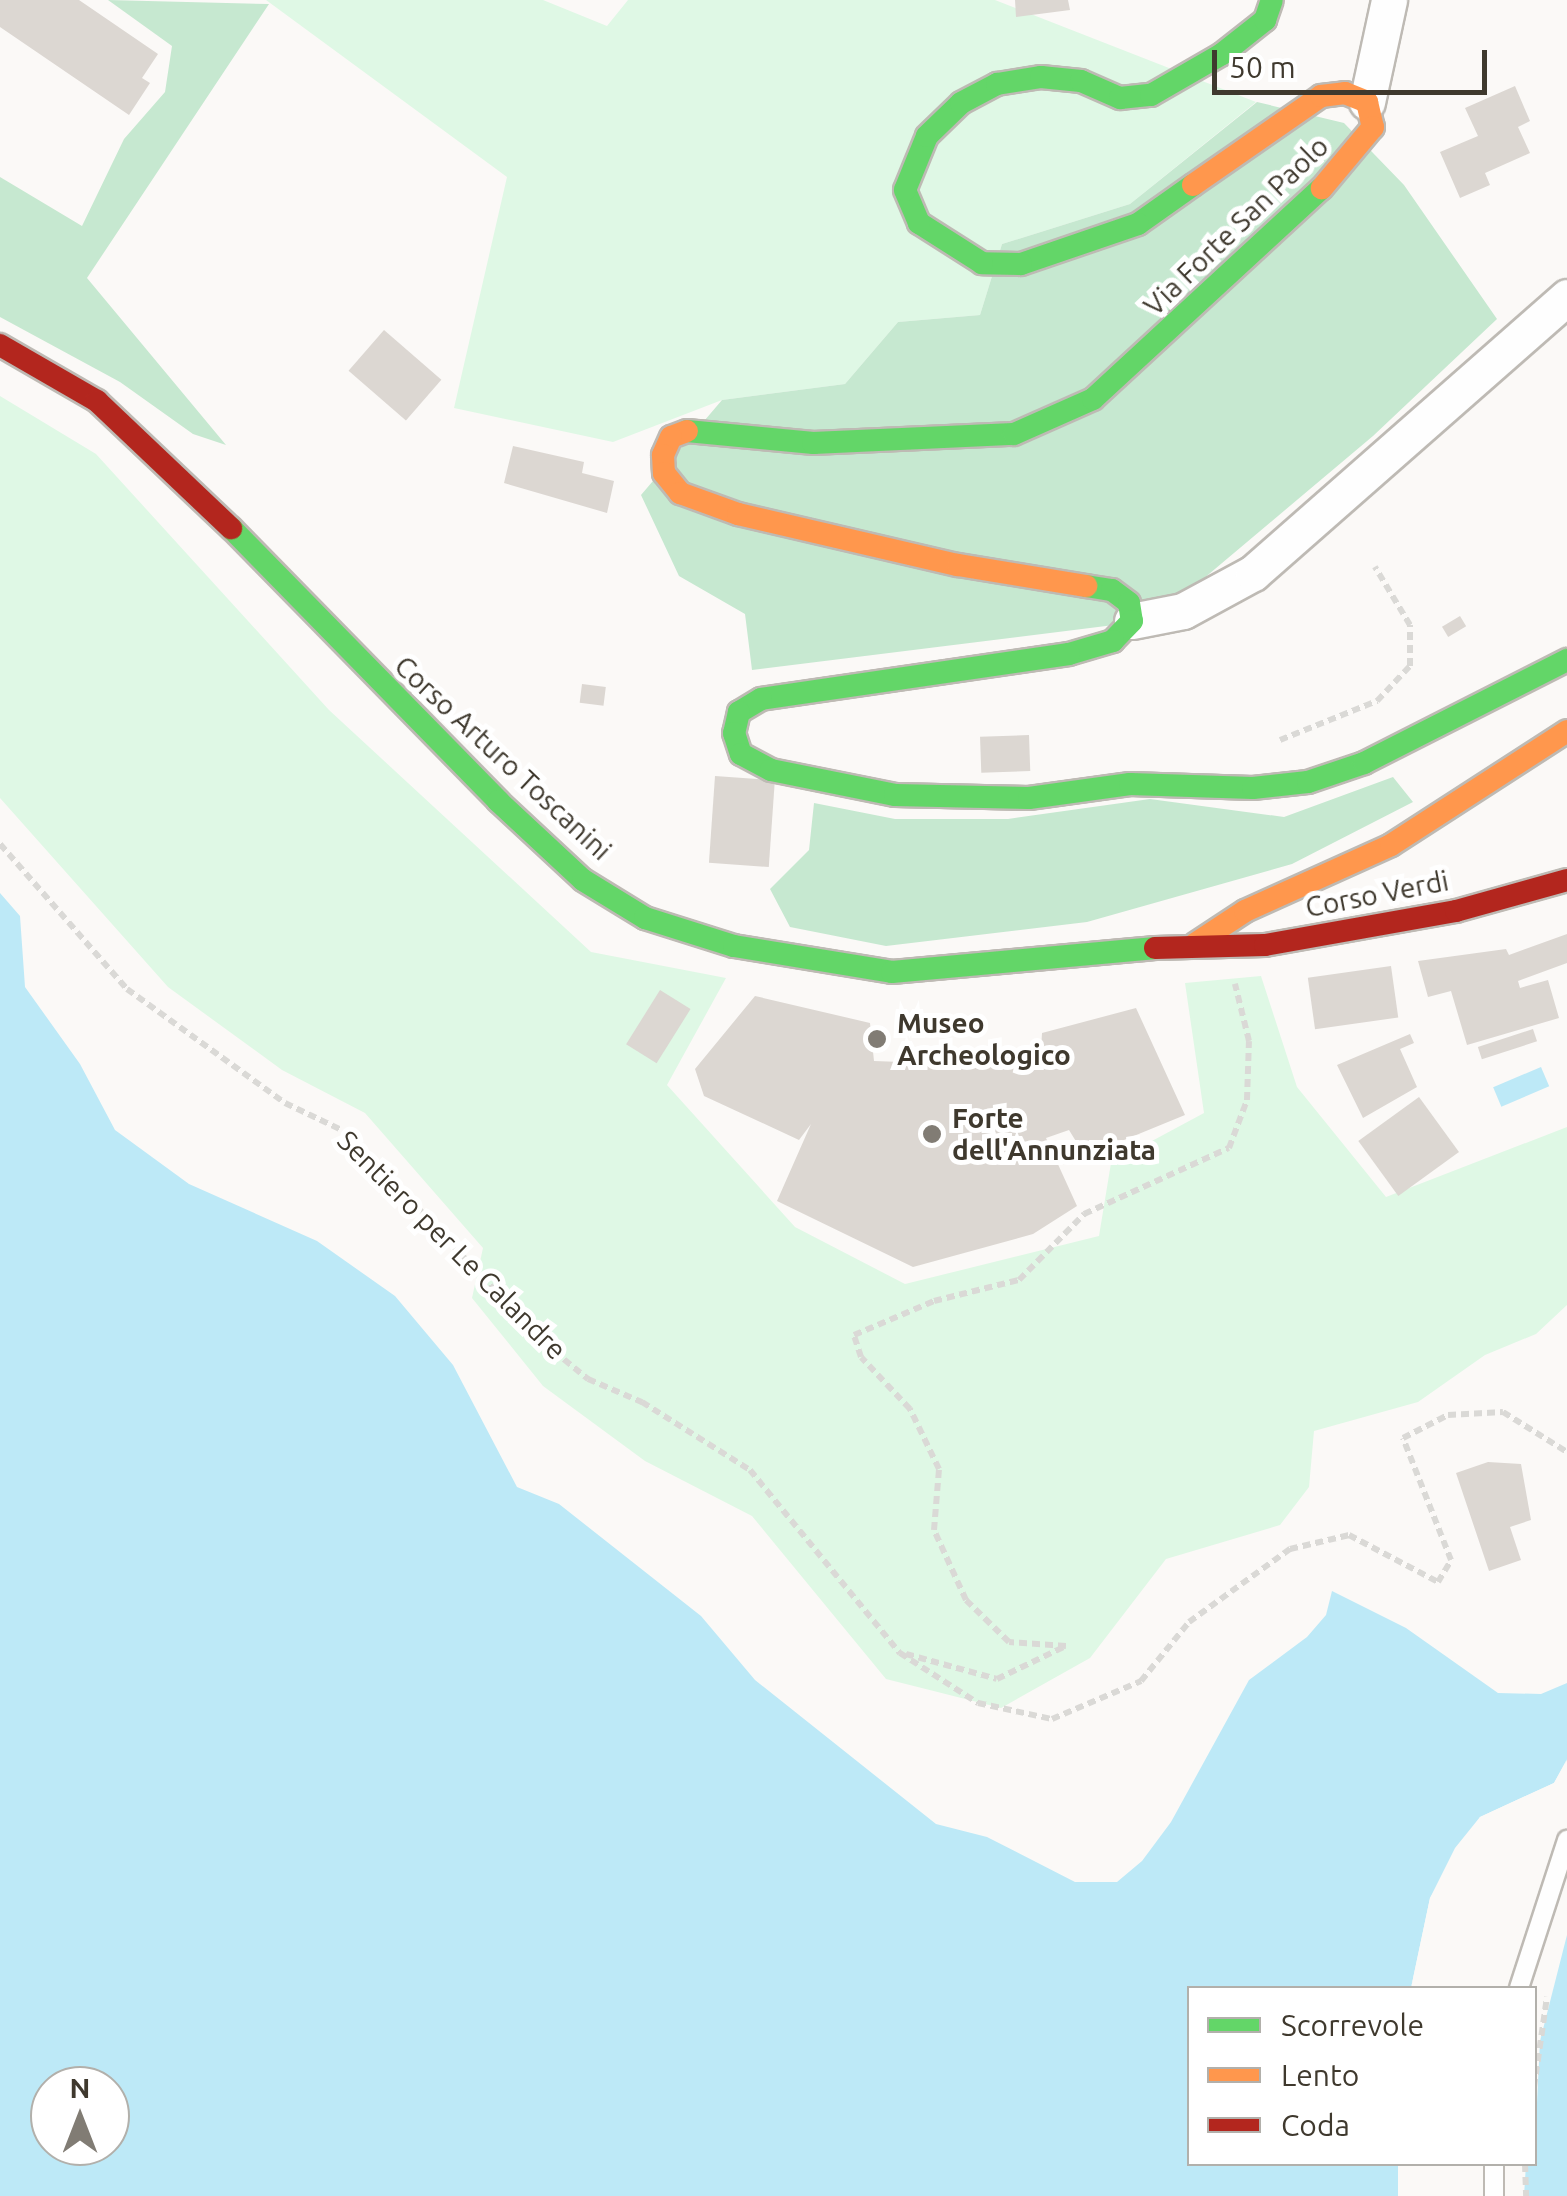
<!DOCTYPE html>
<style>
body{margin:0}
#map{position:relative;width:1567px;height:2196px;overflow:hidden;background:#fbf9f7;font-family:Ubuntu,sans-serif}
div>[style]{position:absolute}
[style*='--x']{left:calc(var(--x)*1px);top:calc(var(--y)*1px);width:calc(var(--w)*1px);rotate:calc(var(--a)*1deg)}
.green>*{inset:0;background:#dff8e5}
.forest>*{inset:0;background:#c6e8d0}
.water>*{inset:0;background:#bde9f7;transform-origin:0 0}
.pier>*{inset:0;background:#fbf9f7}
.building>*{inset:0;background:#dcd7d2;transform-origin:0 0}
.path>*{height:6px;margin-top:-3px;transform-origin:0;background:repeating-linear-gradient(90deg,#dad9d6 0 8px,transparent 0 13px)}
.roads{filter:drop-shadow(2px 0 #bebab4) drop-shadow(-2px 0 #bebab4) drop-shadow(0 2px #bebab4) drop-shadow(0 -2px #bebab4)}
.lane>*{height:18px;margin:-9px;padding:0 9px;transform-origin:9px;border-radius:9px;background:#fefefe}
.street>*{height:35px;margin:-17.5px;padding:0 17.5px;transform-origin:17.5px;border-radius:17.5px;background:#fefefe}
.fast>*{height:22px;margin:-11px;padding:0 11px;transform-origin:11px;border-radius:11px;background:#63d668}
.slow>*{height:22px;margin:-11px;padding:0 11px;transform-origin:11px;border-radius:11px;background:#ff974d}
.jam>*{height:22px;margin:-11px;padding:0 11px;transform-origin:11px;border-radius:11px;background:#b3261e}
.dots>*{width:28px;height:28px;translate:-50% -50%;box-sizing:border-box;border:5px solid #fff;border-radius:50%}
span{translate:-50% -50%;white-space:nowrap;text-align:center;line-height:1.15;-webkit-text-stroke:10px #fff;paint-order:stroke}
.street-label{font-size:28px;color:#3f392e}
.poi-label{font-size:28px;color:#3f392e;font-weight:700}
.left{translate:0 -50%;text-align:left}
.legend{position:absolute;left:1187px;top:1986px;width:350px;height:180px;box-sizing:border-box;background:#fff;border:2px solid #b2b0ab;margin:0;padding:12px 18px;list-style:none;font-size:30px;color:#3f392e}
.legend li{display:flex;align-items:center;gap:20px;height:50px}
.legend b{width:50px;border:2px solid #b2b0ab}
.north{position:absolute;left:30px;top:2066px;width:100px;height:100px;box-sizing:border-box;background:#fff;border:2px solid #b2b0ab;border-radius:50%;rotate:0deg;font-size:28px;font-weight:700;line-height:40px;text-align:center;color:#3f392e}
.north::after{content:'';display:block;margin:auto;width:35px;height:45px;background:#817c74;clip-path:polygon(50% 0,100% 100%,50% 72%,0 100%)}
.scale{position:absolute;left:1212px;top:50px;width:275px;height:45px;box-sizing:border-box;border:5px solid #3f392e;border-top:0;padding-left:12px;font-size:30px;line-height:35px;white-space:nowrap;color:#3f392e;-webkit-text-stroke:8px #fff;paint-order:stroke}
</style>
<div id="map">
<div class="green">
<div style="clip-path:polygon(266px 0,543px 0,607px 26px,628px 0,995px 0,1256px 102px,1130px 204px,1002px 244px,980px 315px,898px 322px,845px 384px,722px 400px,613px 442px,454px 408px,507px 177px)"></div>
<div style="clip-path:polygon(0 396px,96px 454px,329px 710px,591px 952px,726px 978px,667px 1085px,795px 1227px,905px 1284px,1099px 1236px,1111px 1163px,1204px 1113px,1185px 983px,1261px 976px,1297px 1087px,1386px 1197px,1567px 1127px,1567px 1305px,1536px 1334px,1485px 1355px,1418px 1402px,1314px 1431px,1309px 1487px,1280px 1525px,1166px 1559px,1090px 1658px,1001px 1708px,886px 1679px,752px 1516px,645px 1461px,543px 1386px,472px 1298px,483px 1248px,365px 1113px,282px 1070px,168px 987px,0 798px)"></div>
</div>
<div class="forest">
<div style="clip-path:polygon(108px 0,269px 4px,87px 278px,226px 445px,193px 434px,120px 382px,0 317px,0 177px,82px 226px,124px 139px,165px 92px,172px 46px)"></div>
<div style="clip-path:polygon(1257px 102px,1344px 123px,1404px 185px,1497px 319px,1373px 436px,1190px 590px,1114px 625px,752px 670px,745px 614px,679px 576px,641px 495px,722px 400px,845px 384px,898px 322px,980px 315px,1002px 244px,1130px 204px)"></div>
<div style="clip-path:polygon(1393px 777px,1413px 802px,1292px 864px,1087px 922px,886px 946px,790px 927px,770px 889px,809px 850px,814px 803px,895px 819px,1008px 819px,1150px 799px,1284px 817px)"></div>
</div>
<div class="water">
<div style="clip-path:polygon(evenodd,0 893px,20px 916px,25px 987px,80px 1064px,115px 1130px,189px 1184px,317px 1241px,395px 1296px,453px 1365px,517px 1487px,559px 1504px,701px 1616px,755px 1680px,936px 1824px,987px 1837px,1075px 1882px,1117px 1882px,1142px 1861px,1171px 1822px,1249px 1680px,1307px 1637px,1326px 1615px,1332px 1591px,1406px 1628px,1498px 1693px,1541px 1694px,1567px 1683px,1567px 1760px,1554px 1783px,1480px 1817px,1430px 1898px,1411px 1988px,1190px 1988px,1190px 2164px,1398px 2164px,1398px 2196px,0 2196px,0 893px,50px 2086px,110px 2086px,110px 2146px,50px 2146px,50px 2086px)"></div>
<div style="left:1541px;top:1067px;width:21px;height:52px;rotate:67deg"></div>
<div style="clip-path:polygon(1567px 1935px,1567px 2196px,1524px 2196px,1526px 2164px,1534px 2164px,1540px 2041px)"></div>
</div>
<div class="pier">
<div style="clip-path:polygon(1567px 1759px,1557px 1786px,1483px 1821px,1460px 1851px,1435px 1900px,1411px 1988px,1430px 1898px,1455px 1848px,1480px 1817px,1554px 1783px)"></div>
</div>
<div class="building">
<div style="clip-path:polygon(0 0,79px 0,158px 54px,142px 78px,150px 83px,129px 115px,0 27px)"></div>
<div style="clip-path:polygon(1015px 0,1068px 0,1070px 10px,1016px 17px)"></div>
<div style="clip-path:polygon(1515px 86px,1530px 121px,1518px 127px,1530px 153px,1485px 173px,1490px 185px,1460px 198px,1440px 152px,1478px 136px,1465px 108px)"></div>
<div style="left:384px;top:330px;width:76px;height:54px;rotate:41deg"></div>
<div style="clip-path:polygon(513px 446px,584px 462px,582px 473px,614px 481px,607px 513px,504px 483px)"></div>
<div style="left:1460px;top:616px;width:12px;height:21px;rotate:59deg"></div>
<div style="left:582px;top:684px;width:24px;height:19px;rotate:7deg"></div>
<div style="left:1029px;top:735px;width:36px;height:49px;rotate:88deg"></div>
<div style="left:715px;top:776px;width:60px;height:87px;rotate:4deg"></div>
<div style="clip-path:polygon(1567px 934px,1567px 963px,1518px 981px,1520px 988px,1548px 980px,1559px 1018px,1467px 1045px,1451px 991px,1428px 997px,1418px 961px,1506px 949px,1509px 955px)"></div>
<div style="left:1391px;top:966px;width:52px;height:84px;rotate:82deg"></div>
<div style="left:660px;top:990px;width:36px;height:64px;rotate:32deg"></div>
<div style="clip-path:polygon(755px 996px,870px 1023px,874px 1061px,1040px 1067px,1042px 1033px,1136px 1008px,1185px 1115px,1085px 1156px,1069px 1130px,1046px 1138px,1077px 1206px,1033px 1234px,913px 1267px,777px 1201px,811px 1124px,799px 1140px,704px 1096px,695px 1069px)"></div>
<div style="left:1533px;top:1029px;width:13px;height:58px;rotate:72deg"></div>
<div style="clip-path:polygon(1410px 1034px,1414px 1043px,1400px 1049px,1417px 1087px,1363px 1118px,1337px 1065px)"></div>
<div style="left:1419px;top:1097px;width:68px;height:75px;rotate:54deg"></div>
<div style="clip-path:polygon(1488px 1462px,1521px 1464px,1531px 1520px,1510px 1527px,1521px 1560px,1489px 1571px,1456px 1473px)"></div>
</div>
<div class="path">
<div style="--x:1280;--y:740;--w:105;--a:-21.9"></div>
<div style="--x:1377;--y:701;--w:48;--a:-46.7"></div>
<div style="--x:1410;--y:666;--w:41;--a:-90"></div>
<div style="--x:1410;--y:625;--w:68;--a:-121.1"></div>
<div style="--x:0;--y:844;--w:193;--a:48.8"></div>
<div style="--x:127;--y:989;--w:195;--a:35.8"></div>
<div style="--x:285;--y:1103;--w:70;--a:25.5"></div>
<div style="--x:348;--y:1133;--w:287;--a:47"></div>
<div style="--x:544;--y:1343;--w:57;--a:39.3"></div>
<div style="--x:588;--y:1379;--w:59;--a:23.1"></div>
<div style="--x:642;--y:1402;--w:128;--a:32.2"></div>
<div style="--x:750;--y:1470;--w:237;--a:50.7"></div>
<div style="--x:900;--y:1653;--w:93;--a:32.7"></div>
<div style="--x:978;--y:1703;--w:76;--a:12.2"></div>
<div style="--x:1052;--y:1719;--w:97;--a:-23.1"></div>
<div style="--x:1141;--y:1681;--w:76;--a:-50.9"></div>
<div style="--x:1189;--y:1622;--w:125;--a:-35.9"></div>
<div style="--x:1290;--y:1549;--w:61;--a:-13.3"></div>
<div style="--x:1349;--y:1535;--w:101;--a:27.8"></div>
<div style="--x:1438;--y:1582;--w:26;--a:-59"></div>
<div style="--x:1451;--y:1560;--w:131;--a:-111.5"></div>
<div style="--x:1403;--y:1438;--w:51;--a:-27.1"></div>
<div style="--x:1448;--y:1415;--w:55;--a:-3.1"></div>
<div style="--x:1503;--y:1412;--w:75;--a:32"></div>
<div style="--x:906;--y:1654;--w:94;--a:15.4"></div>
<div style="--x:997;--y:1679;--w:76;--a:-25.6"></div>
<div style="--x:1066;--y:1646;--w:57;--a:-176"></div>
<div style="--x:1009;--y:1642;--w:60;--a:-135.7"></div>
<div style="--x:966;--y:1600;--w:77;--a:-114.6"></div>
<div style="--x:934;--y:1530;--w:61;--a:-85.3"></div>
<div style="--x:939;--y:1469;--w:67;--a:-115.8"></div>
<div style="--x:910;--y:1409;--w:71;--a:-133.3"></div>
<div style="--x:861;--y:1357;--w:23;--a:-108"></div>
<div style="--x:854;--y:1335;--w:87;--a:-23"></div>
<div style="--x:934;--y:1301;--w:88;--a:-13.9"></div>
<div style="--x:1019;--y:1280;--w:93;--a:-45.4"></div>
<div style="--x:1084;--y:1214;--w:159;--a:-24.5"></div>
<div style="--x:1229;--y:1148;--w:51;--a:-69.4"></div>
<div style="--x:1247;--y:1100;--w:59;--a:-88.1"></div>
<div style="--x:1249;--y:1041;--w:59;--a:-103.8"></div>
<div style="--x:1534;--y:2087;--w:91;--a:-81.8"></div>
<div style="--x:1525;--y:2164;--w:32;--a:88"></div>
</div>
<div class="roads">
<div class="lane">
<div style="--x:1519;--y:1988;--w:156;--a:-72"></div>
<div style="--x:1494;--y:2164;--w:32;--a:90"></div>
</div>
<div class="street">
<div style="--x:1367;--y:102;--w:104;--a:-77.8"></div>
<div style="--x:1132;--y:621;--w:52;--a:-11.1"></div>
<div style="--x:1183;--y:611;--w:80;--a:-28.5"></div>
<div style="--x:1253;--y:573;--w:418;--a:-41.3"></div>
</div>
<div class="fast">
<div style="--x:1193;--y:185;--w:67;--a:144.7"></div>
<div style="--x:1138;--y:224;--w:124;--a:161.1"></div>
<div style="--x:1021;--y:264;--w:39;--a:-179"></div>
<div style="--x:982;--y:263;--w:75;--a:-147.6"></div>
<div style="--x:919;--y:223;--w:36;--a:-113"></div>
<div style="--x:905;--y:190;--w:58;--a:-67.8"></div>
<div style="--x:927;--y:136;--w:47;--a:-44.1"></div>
<div style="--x:961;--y:103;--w:41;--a:-27.8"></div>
<div style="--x:997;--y:84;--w:45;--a:-9"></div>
<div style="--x:1041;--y:77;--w:40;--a:5.7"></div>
<div style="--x:1081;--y:81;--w:43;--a:23.6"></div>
<div style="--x:1120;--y:98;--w:31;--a:-6"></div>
<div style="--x:1151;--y:95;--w:82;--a:-30"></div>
<div style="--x:1222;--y:54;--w:55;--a:-38.3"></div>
<div style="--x:1265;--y:20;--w:21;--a:-71"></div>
<div style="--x:687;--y:431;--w:127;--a:5.4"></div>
<div style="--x:813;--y:443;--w:201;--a:-2.6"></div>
<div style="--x:1014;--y:434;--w:86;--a:-23.9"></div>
<div style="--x:1093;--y:399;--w:311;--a:-42.7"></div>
<div style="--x:231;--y:528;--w:382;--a:45.6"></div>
<div style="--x:498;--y:801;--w:116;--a:42.9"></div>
<div style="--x:583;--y:880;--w:73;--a:31.5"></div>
<div style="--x:645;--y:918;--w:93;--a:17.5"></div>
<div style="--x:734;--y:946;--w:160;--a:9.3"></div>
<div style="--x:892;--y:972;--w:264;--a:-5.2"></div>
<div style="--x:1086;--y:586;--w:26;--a:9"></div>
<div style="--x:1112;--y:590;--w:21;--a:37"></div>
<div style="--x:1129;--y:603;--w:18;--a:81"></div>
<div style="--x:1132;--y:621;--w:28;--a:134"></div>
<div style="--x:1113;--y:641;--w:46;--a:163.5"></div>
<div style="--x:1069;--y:654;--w:311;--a:171.7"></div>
<div style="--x:761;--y:699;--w:26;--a:149"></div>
<div style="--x:739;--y:712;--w:22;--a:103"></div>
<div style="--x:734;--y:733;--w:22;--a:72"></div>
<div style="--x:741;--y:754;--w:34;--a:28"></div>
<div style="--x:771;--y:770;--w:126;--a:11.4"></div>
<div style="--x:895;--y:795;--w:134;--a:1.3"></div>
<div style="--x:1029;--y:798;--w:102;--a:-7.9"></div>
<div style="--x:1130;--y:784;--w:123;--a:1.9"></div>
<div style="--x:1253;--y:788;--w:55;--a:-6.2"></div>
<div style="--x:1308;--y:782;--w:59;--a:-18.7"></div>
<div style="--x:1364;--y:763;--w:228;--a:-26.9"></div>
</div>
<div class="slow">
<div style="--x:1193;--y:185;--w:156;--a:-34.8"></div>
<div style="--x:1321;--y:96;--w:24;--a:-7"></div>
<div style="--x:1345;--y:93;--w:24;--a:22"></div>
<div style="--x:1367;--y:102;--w:26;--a:77"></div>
<div style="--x:1373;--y:127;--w:80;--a:129.9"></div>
<div style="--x:687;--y:431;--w:17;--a:159"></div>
<div style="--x:671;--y:437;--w:20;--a:114"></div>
<div style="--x:663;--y:455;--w:18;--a:87"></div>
<div style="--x:664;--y:473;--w:26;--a:51"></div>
<div style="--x:680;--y:493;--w:62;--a:19.9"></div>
<div style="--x:738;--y:514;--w:226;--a:13.1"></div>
<div style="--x:958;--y:565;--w:130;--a:9.3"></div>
<div style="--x:1195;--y:944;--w:60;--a:-33.4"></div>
<div style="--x:1245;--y:911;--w:160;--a:-24.3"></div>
<div style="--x:1391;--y:845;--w:210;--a:-32.9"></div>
</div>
<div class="jam">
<div style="--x:0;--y:345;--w:112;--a:30"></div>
<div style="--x:97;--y:401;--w:185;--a:43.5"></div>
<div style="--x:1155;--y:948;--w:110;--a:-1.6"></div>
<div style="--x:1265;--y:945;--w:194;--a:-10.1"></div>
<div style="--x:1456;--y:911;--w:115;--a:-15.6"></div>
</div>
</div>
<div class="dots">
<div style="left:877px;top:1039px;background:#817c74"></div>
<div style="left:932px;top:1134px;background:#817c74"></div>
</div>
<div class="street-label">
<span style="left:1236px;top:226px;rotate:-44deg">Via Forte San Paolo</span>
<span style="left:503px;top:758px;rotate:43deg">Corso Arturo Toscanini</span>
<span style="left:1377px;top:894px;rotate:-11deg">Corso Verdi</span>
<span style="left:452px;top:1245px;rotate:45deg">Sentiero per Le Calandre</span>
</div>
<div class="poi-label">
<span class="left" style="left:897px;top:1039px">Museo<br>Archeologico</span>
<span class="left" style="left:952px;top:1134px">Forte<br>dell'Annunziata</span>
</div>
<ul class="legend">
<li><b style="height:12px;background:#63d668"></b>Scorrevole</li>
<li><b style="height:12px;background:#ff974d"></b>Lento</li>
<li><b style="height:12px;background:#b3261e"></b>Coda</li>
</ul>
<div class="north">N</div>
<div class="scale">50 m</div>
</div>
